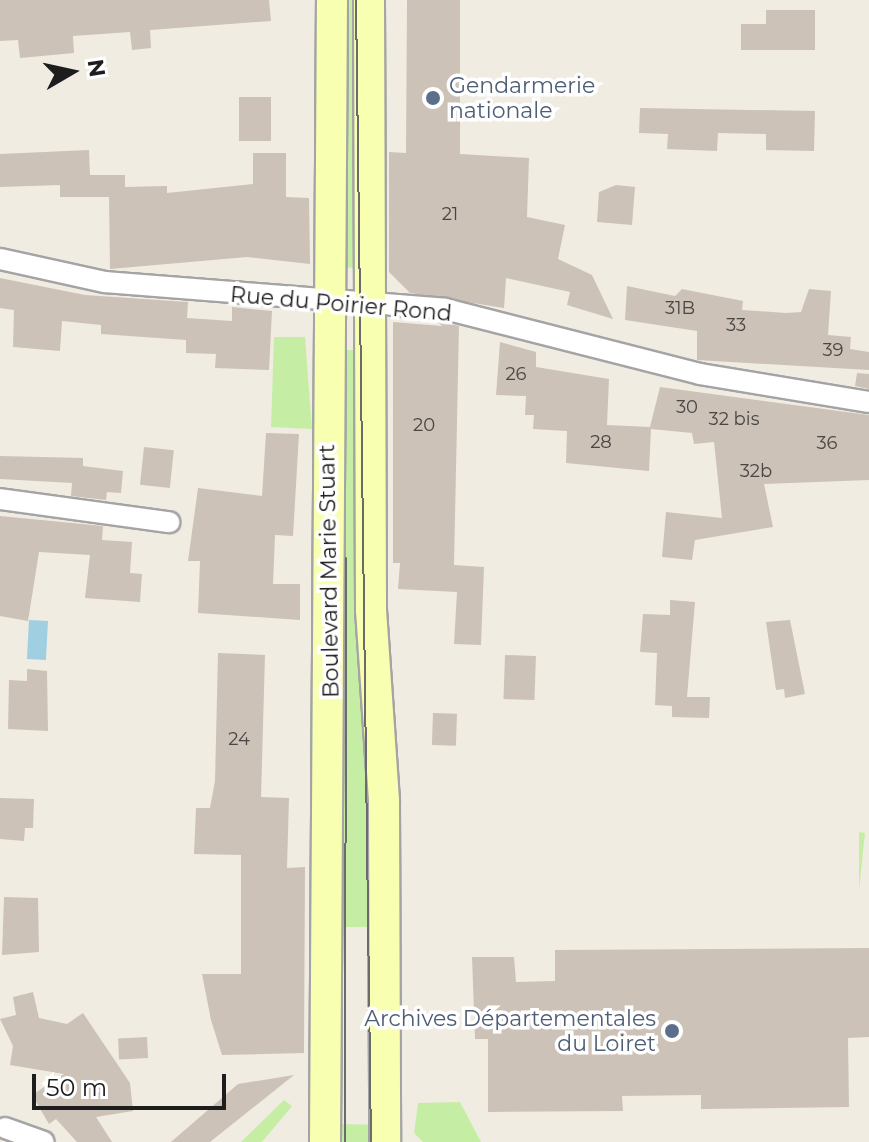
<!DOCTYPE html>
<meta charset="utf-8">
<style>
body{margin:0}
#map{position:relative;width:869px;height:1142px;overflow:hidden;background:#f0ece2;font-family:Montserrat,sans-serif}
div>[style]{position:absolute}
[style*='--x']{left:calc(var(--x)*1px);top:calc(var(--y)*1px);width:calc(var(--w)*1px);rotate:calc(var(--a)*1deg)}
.grass>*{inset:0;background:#c5eea4;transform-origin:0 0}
.water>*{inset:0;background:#9fcfe1;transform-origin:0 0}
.building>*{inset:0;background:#ccc2b8;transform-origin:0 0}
.roads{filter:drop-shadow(2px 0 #a4a4a4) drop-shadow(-2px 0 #a4a4a4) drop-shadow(0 2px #a4a4a4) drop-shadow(0 -2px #a4a4a4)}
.minor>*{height:20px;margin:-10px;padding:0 10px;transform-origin:10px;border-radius:10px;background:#fff}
.secondary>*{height:30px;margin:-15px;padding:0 15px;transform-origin:15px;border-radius:15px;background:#f8ffb1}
.tram>*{height:2px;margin:-1px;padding:0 1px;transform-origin:1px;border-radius:1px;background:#6b6b6b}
.dots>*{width:22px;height:22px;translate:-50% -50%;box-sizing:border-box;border:4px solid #fff;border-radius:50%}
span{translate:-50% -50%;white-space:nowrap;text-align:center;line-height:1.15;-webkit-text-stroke:7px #fff;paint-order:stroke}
.number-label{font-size:18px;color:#494644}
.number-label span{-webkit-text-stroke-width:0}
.service-label{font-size:22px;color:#4e5e75}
.left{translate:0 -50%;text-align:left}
.right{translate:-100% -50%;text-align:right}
.street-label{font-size:22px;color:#1d1d1d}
.north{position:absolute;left:32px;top:32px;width:80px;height:80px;-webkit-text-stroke:6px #fff;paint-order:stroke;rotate:81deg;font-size:22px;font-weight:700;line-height:32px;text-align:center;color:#1d1d1d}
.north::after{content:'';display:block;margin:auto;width:28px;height:36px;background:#1d1d1d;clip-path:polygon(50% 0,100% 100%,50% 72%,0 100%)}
.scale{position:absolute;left:32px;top:1074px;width:194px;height:36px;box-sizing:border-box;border:4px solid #1d1d1d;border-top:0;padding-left:10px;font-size:24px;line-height:28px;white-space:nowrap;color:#1d1d1d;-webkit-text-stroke:6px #fff;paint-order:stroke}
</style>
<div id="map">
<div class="grass">
<div style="clip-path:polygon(338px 0,362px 0,360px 268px,332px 267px)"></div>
<div style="clip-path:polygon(274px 337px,305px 337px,312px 429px,271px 427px)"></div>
<div style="left:333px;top:350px;width:34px;height:577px"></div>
<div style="clip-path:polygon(859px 832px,865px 833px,859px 890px)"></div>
<div style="clip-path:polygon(284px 1100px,292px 1106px,262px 1142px,241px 1142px)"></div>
<div style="clip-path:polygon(460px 1102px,481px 1142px,423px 1142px,414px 1133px,418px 1103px)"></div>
<div style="left:335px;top:1124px;width:41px;height:18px;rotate:1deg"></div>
</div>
<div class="water">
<div style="left:29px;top:620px;width:19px;height:39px;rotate:3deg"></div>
</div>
<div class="building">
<div style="clip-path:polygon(0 0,269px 0,271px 21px,150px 30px,151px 48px,132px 50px,130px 32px,73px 36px,74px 53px,20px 58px,18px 40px,0 41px)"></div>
<div style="clip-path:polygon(407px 0,460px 0,460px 154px,529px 158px,527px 217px,565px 225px,558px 259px,592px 275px,613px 319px,567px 305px,570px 292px,506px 278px,504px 308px,410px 293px,389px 272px,389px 152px,406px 153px)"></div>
<div style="clip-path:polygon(766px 10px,815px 10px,815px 50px,741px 50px,741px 24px,766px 24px)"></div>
<div style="left:239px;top:97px;width:32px;height:44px"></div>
<div style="clip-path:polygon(640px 108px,815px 111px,814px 151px,766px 150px,766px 134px,718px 133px,717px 151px,667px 149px,668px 134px,639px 133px)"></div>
<div style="clip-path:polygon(89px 150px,90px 175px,125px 175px,125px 187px,167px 186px,167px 193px,253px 184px,253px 153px,286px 153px,286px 197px,309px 198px,310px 264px,247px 257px,110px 269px,109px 197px,60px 197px,60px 185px,0 187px,0 154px)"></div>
<div style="clip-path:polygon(616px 185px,635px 187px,632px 225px,597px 222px,599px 192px)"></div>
<div style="clip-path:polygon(0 278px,85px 295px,188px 302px,187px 318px,232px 321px,232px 307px,272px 311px,269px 370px,215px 368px,216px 354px,186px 353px,186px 340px,101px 334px,101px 325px,62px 321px,60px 351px,13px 347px,14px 310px,0 308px)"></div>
<div style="clip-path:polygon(627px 286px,675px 296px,682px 289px,743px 301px,742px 310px,786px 313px,801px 312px,809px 289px,831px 291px,828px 335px,851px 337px,850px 349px,869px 352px,869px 370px,697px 360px,697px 331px,625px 320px)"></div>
<div style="clip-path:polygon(437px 321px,459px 326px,454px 565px,484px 567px,481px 645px,454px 644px,457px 592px,398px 589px,400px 563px,393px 563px,393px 322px,442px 326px)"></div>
<div style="clip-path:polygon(500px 342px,536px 352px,536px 367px,609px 379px,607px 425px,650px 427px,660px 387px,869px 415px,869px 480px,764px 484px,773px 527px,695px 540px,692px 560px,662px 557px,666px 512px,722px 518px,714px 442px,694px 444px,692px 433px,651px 429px,649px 471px,566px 463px,567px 431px,533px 429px,534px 415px,525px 415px,526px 396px,496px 395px)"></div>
<div style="clip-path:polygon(857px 373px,869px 374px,869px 389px,855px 386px)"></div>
<div style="clip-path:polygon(266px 433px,299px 434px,293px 536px,275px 535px,273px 584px,300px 584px,300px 620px,198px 613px,200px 561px,188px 561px,198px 488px,262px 496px)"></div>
<div style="left:144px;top:447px;width:30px;height:38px;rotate:6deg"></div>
<div style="clip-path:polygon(0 456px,83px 458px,83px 466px,123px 471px,121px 493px,107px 492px,106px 500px,71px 496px,72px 483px,0 479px)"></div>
<div style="clip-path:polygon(0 516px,103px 526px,102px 540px,132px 542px,130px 573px,142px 574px,140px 602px,85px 598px,90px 555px,39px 552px,28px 621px,0 616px)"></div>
<div style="clip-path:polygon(670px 600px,695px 602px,687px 697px,710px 697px,709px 718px,672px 717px,672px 706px,655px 705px,657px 653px,640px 652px,643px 614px,670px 615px)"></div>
<div style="clip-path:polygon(790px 620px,805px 694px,785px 698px,784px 689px,776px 690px,766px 622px)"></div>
<div style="clip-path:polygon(218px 653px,265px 655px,261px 797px,289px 798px,287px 868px,305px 867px,304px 1053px,222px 1055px,211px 1020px,202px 974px,241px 974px,241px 855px,194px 854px,196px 808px,210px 808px,215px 781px)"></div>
<div style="left:505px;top:655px;width:31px;height:44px;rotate:2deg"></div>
<div style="clip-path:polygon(27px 669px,47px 671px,48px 731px,8px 729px,9px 680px,27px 681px)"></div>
<div style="left:433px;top:713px;width:24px;height:32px;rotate:2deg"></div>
<div style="clip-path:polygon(0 798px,34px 799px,33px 828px,25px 828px,24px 841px,0 839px)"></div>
<div style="clip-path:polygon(4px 897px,38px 898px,39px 952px,2px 955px)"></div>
<div style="clip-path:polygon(869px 948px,869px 1037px,848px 1038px,849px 1107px,701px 1109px,701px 1095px,622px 1096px,623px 1111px,488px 1112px,488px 1039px,475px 1039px,472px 957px,514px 957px,516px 982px,555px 981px,555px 950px)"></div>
<div style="clip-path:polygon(33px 992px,39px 1018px,67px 1024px,83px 1013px,130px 1083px,133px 1111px,96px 1117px,112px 1142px,77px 1142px,56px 1119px,49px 1124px,32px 1095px,64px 1074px,10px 1065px,13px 1046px,0 1019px,16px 1015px,13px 997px)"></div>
<div style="left:147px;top:1037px;width:21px;height:29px;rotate:87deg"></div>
<div style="clip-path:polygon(294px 1075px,210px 1142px,171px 1142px,238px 1084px)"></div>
</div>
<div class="roads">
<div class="minor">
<div style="--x:0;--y:259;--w:107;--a:12.4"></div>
<div style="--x:105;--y:282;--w:341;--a:4.5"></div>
<div style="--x:445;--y:309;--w:263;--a:14.3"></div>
<div style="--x:700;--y:374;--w:171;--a:9.4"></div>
<div style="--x:0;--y:499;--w:171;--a:7.8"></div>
<div style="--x:5;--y:1128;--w:41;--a:19.7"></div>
</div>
<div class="secondary">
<div style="--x:369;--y:0;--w:610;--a:89.81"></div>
<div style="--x:371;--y:610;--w:193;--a:86.1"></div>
<div style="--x:384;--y:803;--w:339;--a:89.8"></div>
<div style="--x:325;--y:1142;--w:1142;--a:-89.65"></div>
</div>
</div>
<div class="tram">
<div style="--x:356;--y:0;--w:1142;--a:89.25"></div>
<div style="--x:345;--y:1142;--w:584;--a:-89.9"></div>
</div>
<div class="dots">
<div style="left:433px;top:98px;background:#5c6f8a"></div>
<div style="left:672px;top:1031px;background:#5c6f8a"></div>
</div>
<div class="number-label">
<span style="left:450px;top:214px">21</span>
<span style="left:680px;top:308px">31B</span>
<span style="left:736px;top:325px">33</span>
<span style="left:833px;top:350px">39</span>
<span style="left:516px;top:374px">26</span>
<span style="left:687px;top:407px">30</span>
<span style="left:734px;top:419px">32 bis</span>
<span style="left:424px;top:425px">20</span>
<span style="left:601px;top:442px">28</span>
<span style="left:827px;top:443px">36</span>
<span style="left:756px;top:471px">32b</span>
<span style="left:239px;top:739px">24</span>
</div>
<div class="service-label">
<span class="left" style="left:449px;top:98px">Gendarmerie<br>nationale</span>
<span class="right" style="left:656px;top:1031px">Archives Départementales<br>du Loiret</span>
</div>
<div class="street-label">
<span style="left:341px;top:304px;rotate:5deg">Rue du Poirier Rond</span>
<span style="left:329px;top:571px;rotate:-91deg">Boulevard Marie Stuart</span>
</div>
<div class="north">N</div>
<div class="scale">50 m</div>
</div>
